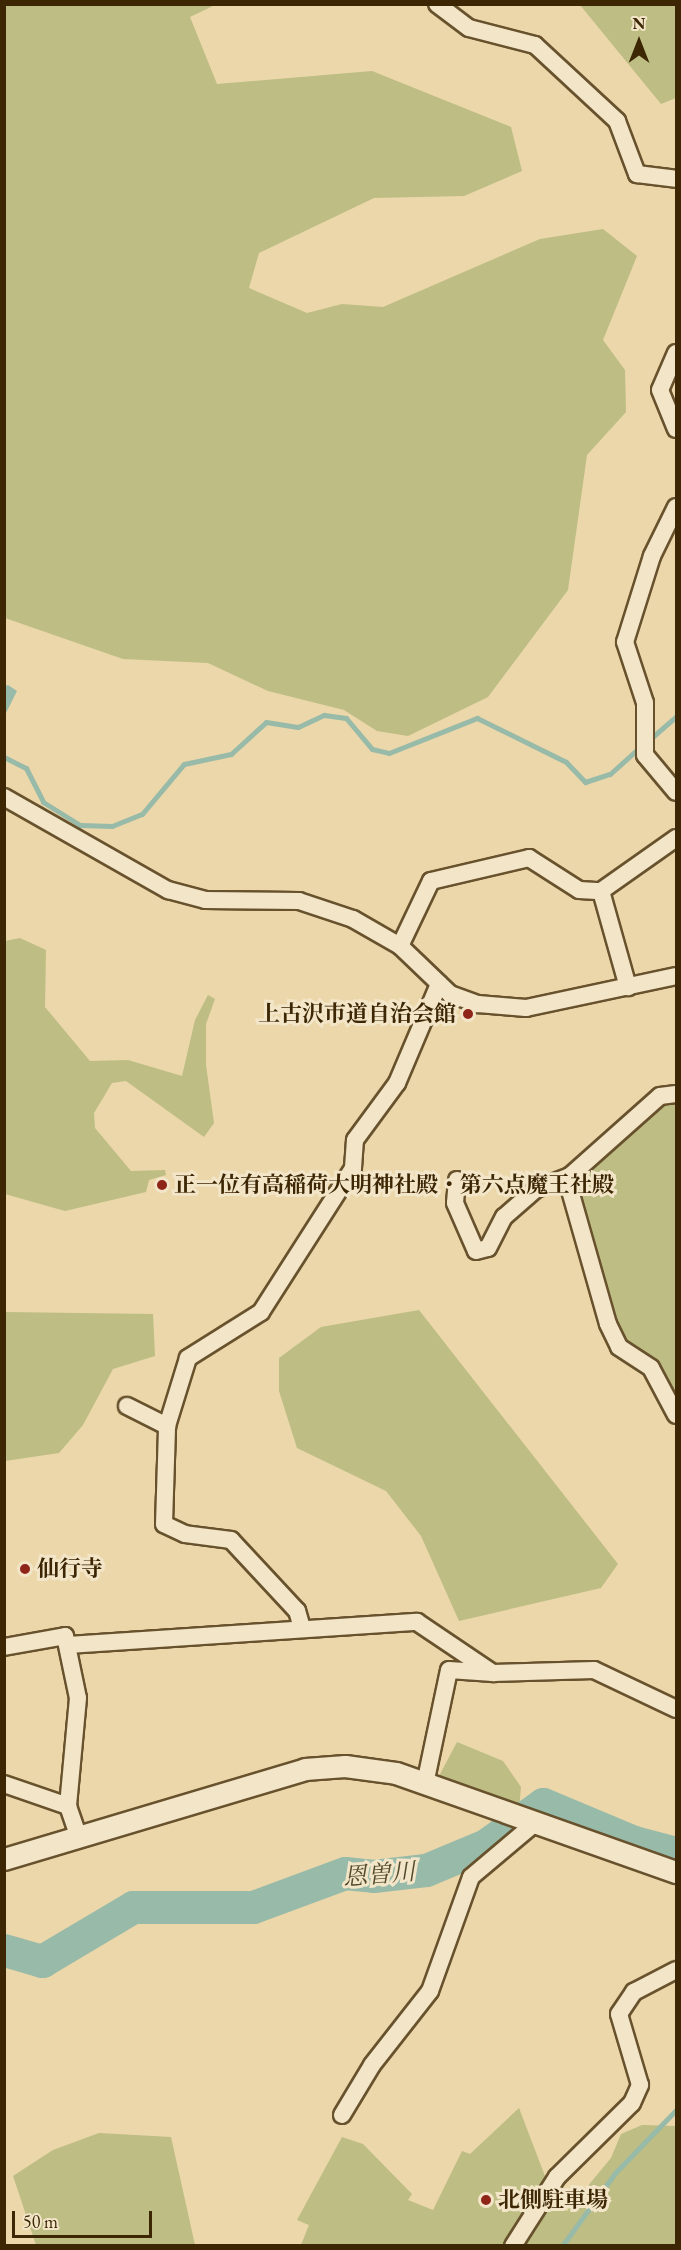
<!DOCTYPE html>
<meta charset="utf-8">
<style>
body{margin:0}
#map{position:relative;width:681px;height:2250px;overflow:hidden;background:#ebd7aa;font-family:"EB Garamond","Noto Serif JP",serif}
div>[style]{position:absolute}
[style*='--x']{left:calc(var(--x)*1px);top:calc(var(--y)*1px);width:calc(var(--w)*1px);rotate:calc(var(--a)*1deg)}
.green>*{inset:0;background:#bdbd84}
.water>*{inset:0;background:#98baa9}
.stream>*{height:5px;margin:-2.5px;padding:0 2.5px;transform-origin:2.5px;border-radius:2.5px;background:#98baa9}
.river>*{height:33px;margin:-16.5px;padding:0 16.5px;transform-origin:16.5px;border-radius:16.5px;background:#98baa9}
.roads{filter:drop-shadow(2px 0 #68522d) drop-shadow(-2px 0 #68522d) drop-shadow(0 2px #68522d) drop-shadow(0 -2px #68522d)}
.minor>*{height:16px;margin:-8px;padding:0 8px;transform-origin:8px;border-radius:8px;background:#f2e5c8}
.tertiary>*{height:21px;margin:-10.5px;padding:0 10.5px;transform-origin:10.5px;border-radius:10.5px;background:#f2e5c8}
.dots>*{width:16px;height:16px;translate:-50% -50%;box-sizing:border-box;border:3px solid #f2e5c8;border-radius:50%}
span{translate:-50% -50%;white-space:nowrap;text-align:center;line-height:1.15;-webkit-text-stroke:6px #f2e5c8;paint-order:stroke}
.poi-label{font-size:22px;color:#3c2603;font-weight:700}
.right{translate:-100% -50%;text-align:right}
.left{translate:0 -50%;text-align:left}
.water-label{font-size:24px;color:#534b2c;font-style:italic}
.frame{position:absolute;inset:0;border:6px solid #3c2603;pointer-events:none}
.north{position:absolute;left:609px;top:12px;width:60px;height:60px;-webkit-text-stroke:4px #f2e5c8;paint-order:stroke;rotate:0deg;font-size:16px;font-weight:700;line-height:24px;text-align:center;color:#3c2603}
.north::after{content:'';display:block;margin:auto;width:21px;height:27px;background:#3c2603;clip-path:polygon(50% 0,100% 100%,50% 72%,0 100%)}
.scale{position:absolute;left:12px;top:2211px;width:140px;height:27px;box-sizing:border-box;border:3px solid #3c2603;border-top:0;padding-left:8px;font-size:18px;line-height:21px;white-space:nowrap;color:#3c2603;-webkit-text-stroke:4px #f2e5c8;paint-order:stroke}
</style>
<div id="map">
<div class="green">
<div style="clip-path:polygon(5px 4px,215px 5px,190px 17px,217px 84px,372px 71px,511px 127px,522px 171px,464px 196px,374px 198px,259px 253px,249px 288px,307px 313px,342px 304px,383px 307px,540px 239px,603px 229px,637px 256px,603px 340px,625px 370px,626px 412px,587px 455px,568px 590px,488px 697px,408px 736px,377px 731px,344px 710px,268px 691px,208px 663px,123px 659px,5px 618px)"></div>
<div style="clip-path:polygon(580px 5px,676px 5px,676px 98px,661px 104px)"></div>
<div style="clip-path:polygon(20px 938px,46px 950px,45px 1007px,90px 1061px,128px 1060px,182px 1076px,195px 1020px,208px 995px,215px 999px,206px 1024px,206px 1065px,214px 1123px,204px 1137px,126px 1081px,112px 1083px,94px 1113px,95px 1128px,131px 1171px,165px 1170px,166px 1175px,149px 1180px,146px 1192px,65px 1211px,5px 1194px,5px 941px)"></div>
<div style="clip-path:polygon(666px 1103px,676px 1103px,676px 1400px,648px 1356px,624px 1342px,605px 1298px,578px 1185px,579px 1176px)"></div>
<div style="clip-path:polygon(419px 1310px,618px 1564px,601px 1588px,459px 1621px,421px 1536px,386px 1491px,297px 1448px,279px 1391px,279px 1358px,321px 1327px)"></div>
<div style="clip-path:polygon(5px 1312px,153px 1314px,155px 1356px,113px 1369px,83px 1425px,59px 1453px,5px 1461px)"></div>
<div style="clip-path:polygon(457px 1742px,503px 1761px,521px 1787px,519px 1809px,438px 1778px)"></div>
<div style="clip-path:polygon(519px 2108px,556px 2205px,567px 2211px,611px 2158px,621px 2134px,642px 2125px,676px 2126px,676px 2245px,301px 2245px,309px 2225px,297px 2220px,342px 2137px,363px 2144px,412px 2194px,408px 2200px,433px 2210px,462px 2151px,470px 2154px)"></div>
<div style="clip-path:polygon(99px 2133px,171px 2137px,195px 2245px,36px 2245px,13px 2176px,53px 2150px)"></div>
</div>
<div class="water">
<div style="clip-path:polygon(8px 685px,17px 691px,5px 715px,5px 686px)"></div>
</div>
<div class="stream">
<div style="--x:650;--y:739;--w:35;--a:-41"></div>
<div style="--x:4;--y:757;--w:25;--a:27"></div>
<div style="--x:26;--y:768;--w:38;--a:63"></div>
<div style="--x:43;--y:802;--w:44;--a:31.9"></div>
<div style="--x:80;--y:825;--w:32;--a:2"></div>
<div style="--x:112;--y:826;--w:32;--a:-22"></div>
<div style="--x:142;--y:814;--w:65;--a:-50"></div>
<div style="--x:184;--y:764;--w:48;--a:-12"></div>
<div style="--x:231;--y:754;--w:47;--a:-42.4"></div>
<div style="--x:266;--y:722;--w:32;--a:9"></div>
<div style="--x:298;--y:727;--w:29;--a:-25"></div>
<div style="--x:324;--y:715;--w:22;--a:8"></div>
<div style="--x:346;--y:718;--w:40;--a:50"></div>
<div style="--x:372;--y:749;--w:17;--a:13"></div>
<div style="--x:389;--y:753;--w:95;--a:-21.7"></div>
<div style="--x:477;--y:718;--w:99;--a:26.3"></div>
<div style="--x:566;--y:762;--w:28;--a:46"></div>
<div style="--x:585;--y:782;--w:26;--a:-18"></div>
<div style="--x:610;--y:774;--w:40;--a:-42"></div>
<div style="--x:562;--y:2246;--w:90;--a:-54"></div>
<div style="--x:615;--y:2173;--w:88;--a:-45.9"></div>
</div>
<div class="river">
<div style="--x:4;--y:1950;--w:40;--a:16"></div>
<div style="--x:42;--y:1961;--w:106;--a:-30.7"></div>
<div style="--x:133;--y:1907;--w:120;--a:0"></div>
<div style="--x:253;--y:1907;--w:98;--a:-20.3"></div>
<div style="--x:345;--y:1873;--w:28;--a:6"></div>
<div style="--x:373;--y:1876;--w:53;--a:-6.5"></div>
<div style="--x:426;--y:1870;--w:65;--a:-22.6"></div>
<div style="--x:486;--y:1845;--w:70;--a:-35.7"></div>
<div style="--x:543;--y:1804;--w:99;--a:22.7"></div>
<div style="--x:634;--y:1842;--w:43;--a:14.7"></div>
</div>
<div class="roads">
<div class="minor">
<div style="--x:437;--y:4;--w:40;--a:37"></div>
<div style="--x:469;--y:28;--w:68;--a:14.4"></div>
<div style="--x:535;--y:45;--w:112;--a:42.8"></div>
<div style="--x:617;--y:121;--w:57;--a:69.3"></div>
<div style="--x:637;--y:174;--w:39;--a:7"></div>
<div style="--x:676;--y:353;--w:40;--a:113.4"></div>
<div style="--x:660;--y:390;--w:42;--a:67.7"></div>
<div style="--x:676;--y:507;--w:55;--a:116.1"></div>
<div style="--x:652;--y:556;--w:90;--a:107.4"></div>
<div style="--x:625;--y:642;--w:64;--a:71.8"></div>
<div style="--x:645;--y:703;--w:52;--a:90"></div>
<div style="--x:645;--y:755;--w:48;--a:50"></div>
<div style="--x:4;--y:797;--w:189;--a:29.6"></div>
<div style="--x:168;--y:890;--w:38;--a:15"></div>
<div style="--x:205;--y:900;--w:94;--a:0.6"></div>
<div style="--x:299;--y:901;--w:57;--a:18.4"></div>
<div style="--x:353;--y:919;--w:54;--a:29.9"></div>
<div style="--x:400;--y:946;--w:69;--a:43.8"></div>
<div style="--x:450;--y:994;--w:30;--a:20"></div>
<div style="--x:478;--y:1004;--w:48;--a:4.8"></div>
<div style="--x:526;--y:1008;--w:153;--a:-12"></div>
<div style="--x:601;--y:891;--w:100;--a:74.3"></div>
<div style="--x:400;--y:946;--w:72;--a:-64.5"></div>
<div style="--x:431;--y:881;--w:101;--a:-13.2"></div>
<div style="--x:529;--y:858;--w:59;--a:32.6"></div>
<div style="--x:579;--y:890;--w:22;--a:3"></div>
<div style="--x:601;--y:891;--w:92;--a:-35.2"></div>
<div style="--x:676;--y:1094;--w:16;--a:173"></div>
<div style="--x:660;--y:1096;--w:120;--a:138.4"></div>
<div style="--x:570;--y:1176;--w:11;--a:95"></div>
<div style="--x:569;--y:1187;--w:142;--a:74.1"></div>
<div style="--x:608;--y:1324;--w:25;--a:64"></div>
<div style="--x:619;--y:1347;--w:38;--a:33"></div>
<div style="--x:651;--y:1368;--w:53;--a:62"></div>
<div style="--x:457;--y:1180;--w:23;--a:95"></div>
<div style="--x:455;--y:1203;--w:52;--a:66.4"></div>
<div style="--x:476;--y:1251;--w:12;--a:-14"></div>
<div style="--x:488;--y:1248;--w:35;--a:-63"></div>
<div style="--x:504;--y:1217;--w:43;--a:-41.2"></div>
<div style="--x:536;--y:1189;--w:36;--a:-21"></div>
<div style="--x:127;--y:1406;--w:45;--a:26.6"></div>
<div style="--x:302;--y:1628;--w:18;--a:-106"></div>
<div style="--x:297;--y:1611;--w:97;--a:-132.9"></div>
<div style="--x:231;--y:1540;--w:46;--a:-172.6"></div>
<div style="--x:185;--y:1534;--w:23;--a:-155"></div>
<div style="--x:164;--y:1524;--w:98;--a:-88.2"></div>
<div style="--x:167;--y:1426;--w:71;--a:-72.8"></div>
<div style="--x:188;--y:1358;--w:86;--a:-32.2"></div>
<div style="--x:261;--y:1312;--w:171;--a:-57.4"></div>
<div style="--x:353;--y:1168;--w:28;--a:-86"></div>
<div style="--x:355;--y:1140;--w:71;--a:-53.6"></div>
<div style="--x:397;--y:1083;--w:108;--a:-67"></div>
<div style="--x:68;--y:1645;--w:350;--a:-3.8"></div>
<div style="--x:417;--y:1622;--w:92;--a:33.9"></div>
<div style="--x:493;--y:1673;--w:101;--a:-1.7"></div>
<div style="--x:594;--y:1670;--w:91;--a:25.4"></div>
<div style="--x:4;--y:1647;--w:62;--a:-10.2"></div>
<div style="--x:65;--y:1636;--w:63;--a:78.2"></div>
<div style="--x:78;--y:1698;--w:108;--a:95.3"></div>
<div style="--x:68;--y:1806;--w:31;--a:71"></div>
<div style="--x:4;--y:1784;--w:68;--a:19"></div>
<div style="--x:425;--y:1784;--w:116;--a:-78.1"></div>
<div style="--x:449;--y:1670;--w:44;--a:3.9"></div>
<div style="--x:342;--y:2115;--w:58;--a:-59"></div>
<div style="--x:372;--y:2065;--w:94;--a:-51.9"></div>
<div style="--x:430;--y:1991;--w:121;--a:-70.2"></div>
<div style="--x:471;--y:1877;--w:82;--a:-40.1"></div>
<div style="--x:513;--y:2246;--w:82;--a:-57.5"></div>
<div style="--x:557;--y:2177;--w:105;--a:-44.6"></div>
<div style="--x:632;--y:2103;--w:20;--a:-66"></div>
<div style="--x:640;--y:2085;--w:74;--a:-106.5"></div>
<div style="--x:619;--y:2014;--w:27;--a:-56"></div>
<div style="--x:634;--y:1992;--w:47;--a:-27.6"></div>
</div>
<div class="tertiary">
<div style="--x:4;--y:1859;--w:314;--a:-16.6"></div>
<div style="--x:305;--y:1769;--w:40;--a:-4.3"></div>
<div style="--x:345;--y:1766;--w:51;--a:7.8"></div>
<div style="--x:396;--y:1773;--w:297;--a:19.5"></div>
</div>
</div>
<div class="dots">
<div style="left:468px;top:1014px;background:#8f2418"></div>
<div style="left:162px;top:1185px;background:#8f2418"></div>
<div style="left:25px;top:1569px;background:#8f2418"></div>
<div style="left:486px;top:2200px;background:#8f2418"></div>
</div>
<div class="poi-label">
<span class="right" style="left:456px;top:1014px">上古沢市道自治会館</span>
<span class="left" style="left:174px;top:1185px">正一位有高稲荷大明神社殿・第六点魔王社殿</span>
<span class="left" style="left:37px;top:1569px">仙行寺</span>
<span class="left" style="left:498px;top:2200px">北側駐車場</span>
</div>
<div class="water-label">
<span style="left:379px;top:1874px;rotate:-5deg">恩曽川</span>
</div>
<div class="frame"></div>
<div class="north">N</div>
<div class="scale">50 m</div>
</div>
